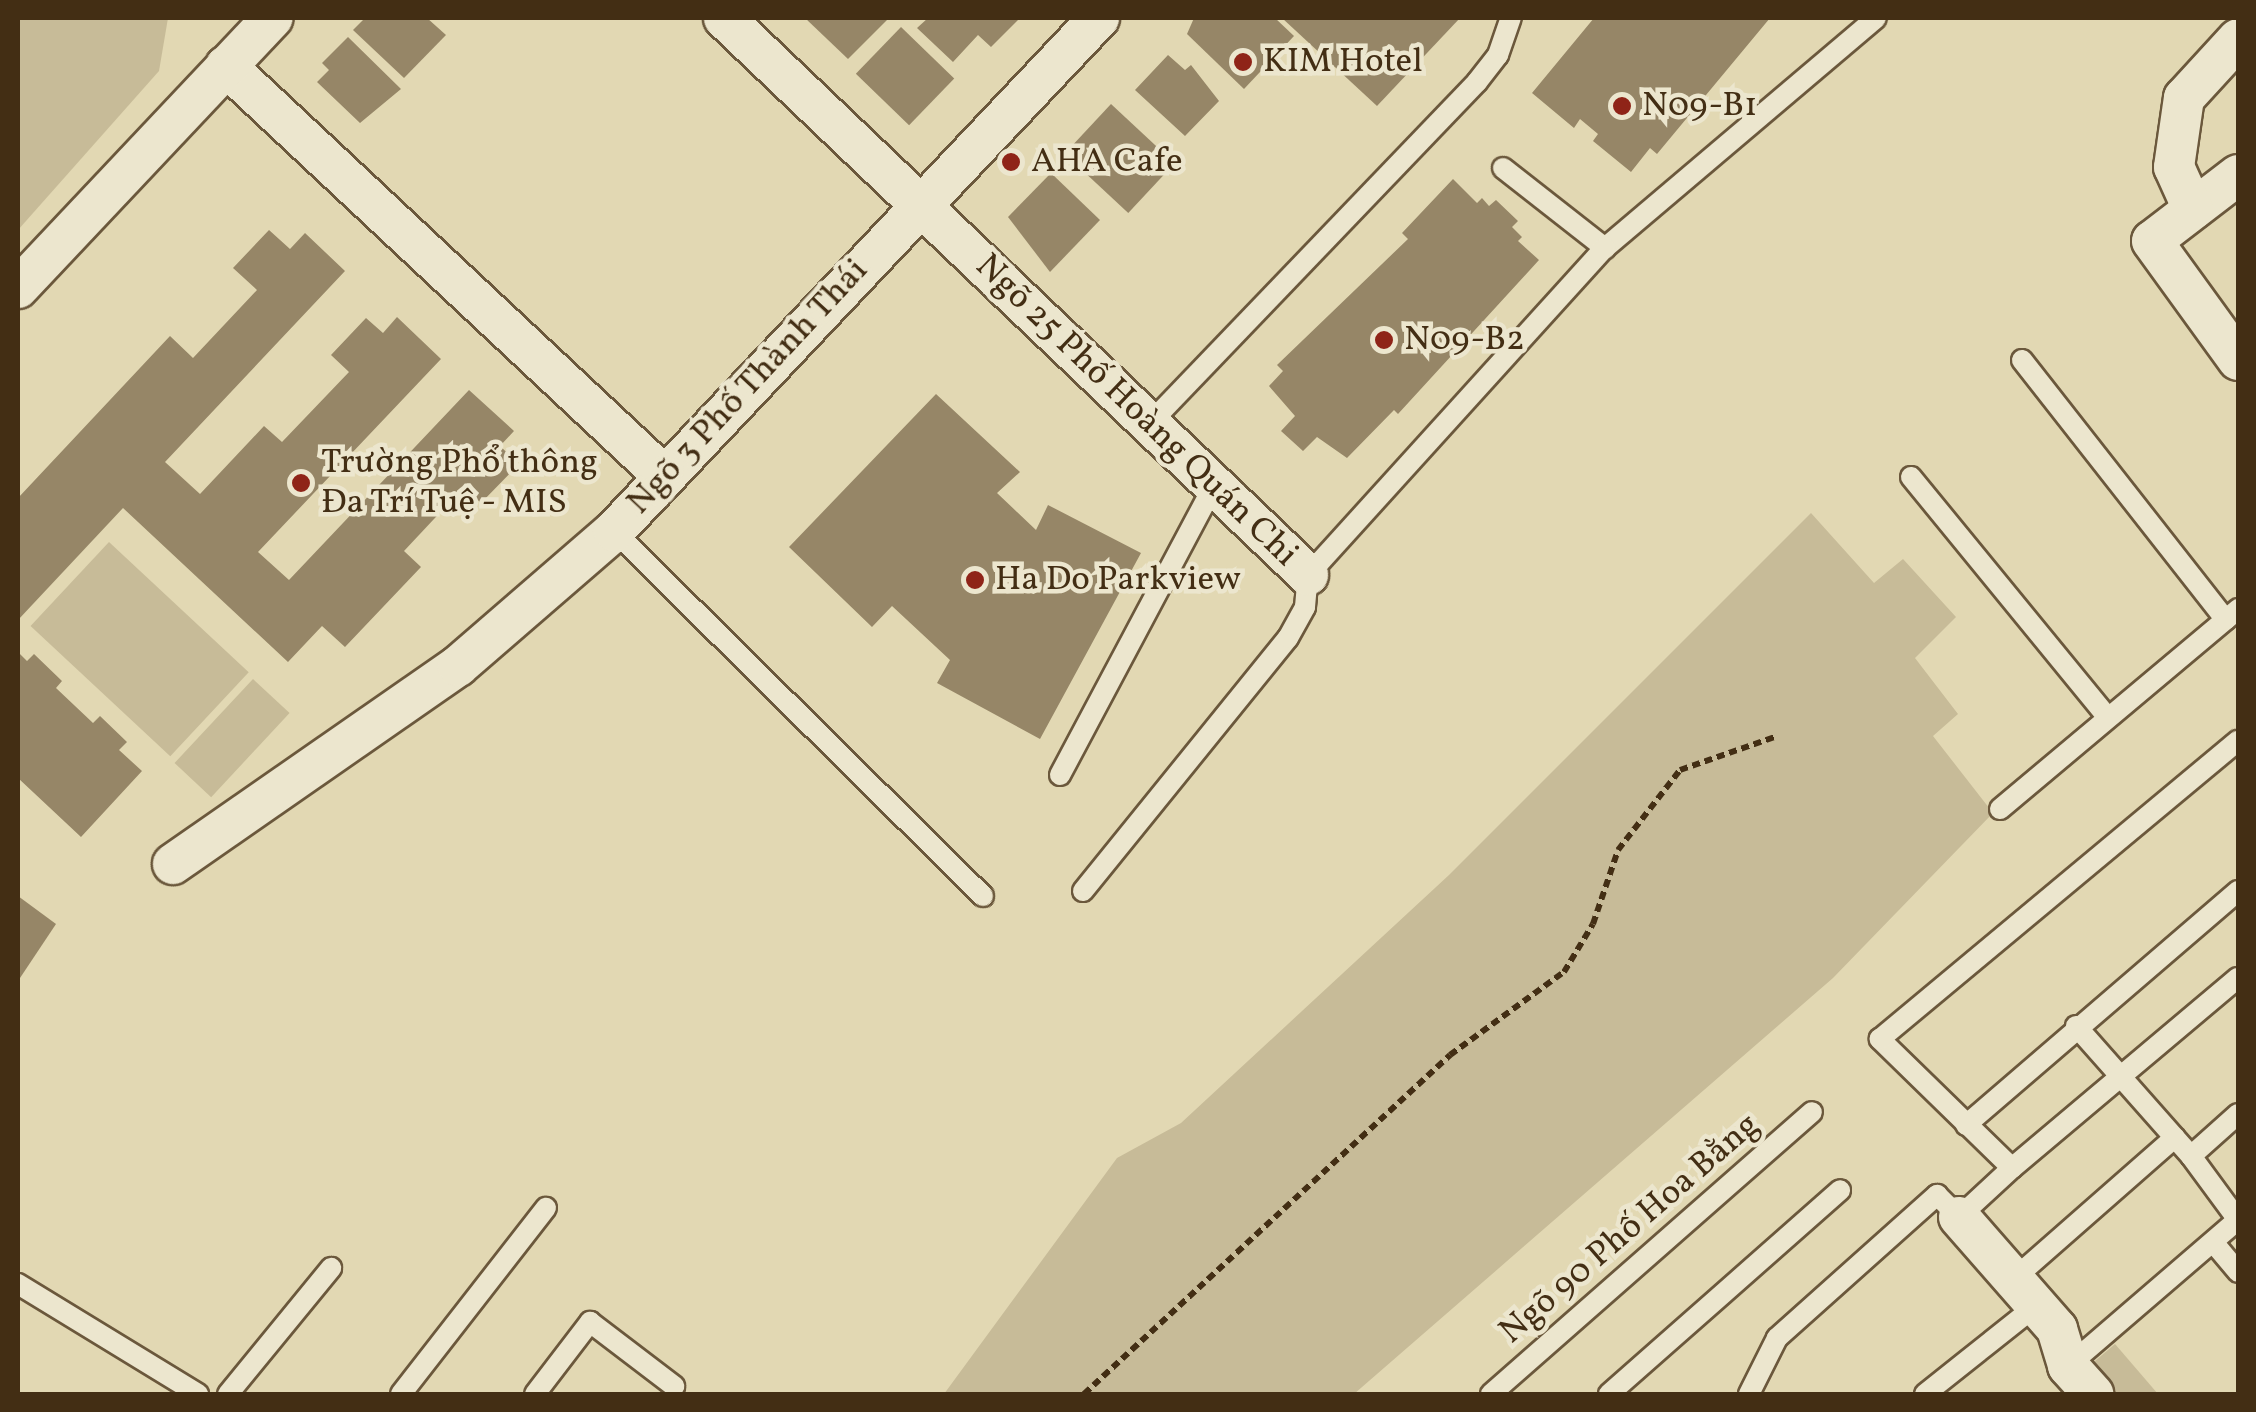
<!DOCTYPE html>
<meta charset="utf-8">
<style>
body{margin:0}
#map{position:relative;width:2256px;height:1412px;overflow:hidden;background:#e2d8b3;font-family:Vollkorn,serif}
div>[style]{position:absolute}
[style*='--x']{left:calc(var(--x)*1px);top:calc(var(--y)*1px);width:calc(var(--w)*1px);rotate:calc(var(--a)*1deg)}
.green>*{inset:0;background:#c7bb98;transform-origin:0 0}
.building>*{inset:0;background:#968667;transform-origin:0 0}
.path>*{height:6px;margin-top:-3px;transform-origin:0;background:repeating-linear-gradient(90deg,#432e14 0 8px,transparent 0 13px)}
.roads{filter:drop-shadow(2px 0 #6b583c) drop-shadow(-2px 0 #6b583c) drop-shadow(0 2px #6b583c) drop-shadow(0 -2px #6b583c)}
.lane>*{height:20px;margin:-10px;padding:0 10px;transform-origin:10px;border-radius:10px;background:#ece6ce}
.street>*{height:40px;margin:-20px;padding:0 20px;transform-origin:20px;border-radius:20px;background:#ece6ce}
.dots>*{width:28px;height:28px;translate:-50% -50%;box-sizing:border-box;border:5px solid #ece6ce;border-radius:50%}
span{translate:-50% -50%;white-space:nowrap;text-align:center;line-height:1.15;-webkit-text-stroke:9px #ece6ce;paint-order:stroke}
.poi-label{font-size:35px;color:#432e14}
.left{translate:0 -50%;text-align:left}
.street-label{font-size:35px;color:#432e14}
.frame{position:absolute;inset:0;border:20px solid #432e14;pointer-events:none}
</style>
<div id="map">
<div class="green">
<div style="clip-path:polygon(18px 18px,168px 18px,159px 71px,18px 230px)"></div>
<div style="clip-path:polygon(1811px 513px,1874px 583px,1903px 559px,1956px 617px,1915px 658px,1958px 714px,1933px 736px,1993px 813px,1833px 978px,1354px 1394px,944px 1394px,1117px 1158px,1181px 1123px,1449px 875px)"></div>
<div style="left:109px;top:542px;width:191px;height:115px;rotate:43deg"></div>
<div style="left:253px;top:679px;width:50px;height:115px;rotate:43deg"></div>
<div style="clip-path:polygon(2115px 1344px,2158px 1394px,2101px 1394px,2082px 1372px)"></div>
</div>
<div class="building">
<div style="clip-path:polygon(365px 18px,427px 18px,446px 35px,404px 78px,353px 30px)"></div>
<div style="clip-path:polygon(805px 18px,889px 18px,848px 59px)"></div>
<div style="clip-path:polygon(928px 18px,1020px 18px,991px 47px,978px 35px,953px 62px,917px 28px)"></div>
<div style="clip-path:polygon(1194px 18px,1275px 18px,1294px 36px,1244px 89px,1187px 34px)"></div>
<div style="clip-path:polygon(1282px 18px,1460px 18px,1377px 106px)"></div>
<div style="clip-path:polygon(1594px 18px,1770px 18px,1657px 154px,1650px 148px,1631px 172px,1593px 141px,1598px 134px,1580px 119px,1574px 128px,1532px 93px)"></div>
<div style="left:901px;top:27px;width:74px;height:65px;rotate:44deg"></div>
<div style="clip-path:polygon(348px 37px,401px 89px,360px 123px,317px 82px,329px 70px,322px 63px)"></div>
<div style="clip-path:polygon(1168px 55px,1185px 70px,1191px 65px,1219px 101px,1185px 136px,1135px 90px)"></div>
<div style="left:1111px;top:104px;width:87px;height:68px;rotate:43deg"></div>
<div style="clip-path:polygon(1051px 173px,1100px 220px,1050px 272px,1008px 217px)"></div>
<div style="clip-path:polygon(1453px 179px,1477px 203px,1482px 198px,1489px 206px,1496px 200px,1518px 221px,1512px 227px,1522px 237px,1518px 241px,1539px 260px,1398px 414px,1394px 410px,1347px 458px,1317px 437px,1303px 451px,1281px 431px,1295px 416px,1269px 386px,1283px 371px,1277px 365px,1408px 239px,1402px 233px)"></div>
<div style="clip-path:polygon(269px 230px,290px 249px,305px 233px,345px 271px,165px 462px,200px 494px,264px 426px,282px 442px,349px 372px,331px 355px,366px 318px,383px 333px,397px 317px,441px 359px,258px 552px,289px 580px,469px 390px,514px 431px,500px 446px,519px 464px,481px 503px,464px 487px,404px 551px,421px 567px,345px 647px,322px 626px,288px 662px,123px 508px,18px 620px,18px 498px,170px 336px,193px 358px,257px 290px,233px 268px)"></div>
<div style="clip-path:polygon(936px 394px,1020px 472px,997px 493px,1036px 530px,1048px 505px,1141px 553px,1040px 739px,937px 683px,950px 660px,892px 606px,872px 627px,789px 547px)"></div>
<div style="clip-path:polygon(18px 652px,27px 661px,34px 654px,62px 681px,56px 688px,93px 723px,100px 716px,127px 742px,119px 750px,142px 771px,81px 837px,18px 778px)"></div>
<div style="clip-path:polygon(18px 896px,56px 924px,18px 981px)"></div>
</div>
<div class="path">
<div style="--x:1084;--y:1394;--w:499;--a:-42.8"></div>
<div style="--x:1450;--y:1055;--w:141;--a:-36.1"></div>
<div style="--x:1564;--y:972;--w:56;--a:-58.9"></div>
<div style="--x:1593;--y:924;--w:78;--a:-71.3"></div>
<div style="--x:1618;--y:850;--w:101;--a:-52.2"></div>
<div style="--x:1680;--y:770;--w:101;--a:-19.2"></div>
</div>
<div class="roads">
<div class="lane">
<div style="--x:1503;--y:168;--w:130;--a:38.1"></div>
<div style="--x:1605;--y:248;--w:355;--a:-40.3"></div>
<div style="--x:2022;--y:360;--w:330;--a:51.9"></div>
<div style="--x:1151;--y:422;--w:471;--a:-46.2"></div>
<div style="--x:1477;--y:82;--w:34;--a:-52"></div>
<div style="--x:1498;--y:55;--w:39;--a:-71"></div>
<div style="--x:1911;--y:477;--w:308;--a:50.7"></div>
<div style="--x:614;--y:531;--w:519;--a:44.69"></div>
<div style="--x:1060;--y:775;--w:331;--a:-62"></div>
<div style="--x:2000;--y:809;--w:311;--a:-40"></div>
<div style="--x:1083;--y:891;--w:326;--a:-51"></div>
<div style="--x:1288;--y:638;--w:35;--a:-61"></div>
<div style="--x:1305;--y:607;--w:32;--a:-85"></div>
<div style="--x:1308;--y:575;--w:442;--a:-47.8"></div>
<div style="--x:2076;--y:1026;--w:174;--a:48.5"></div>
<div style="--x:2191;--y:1156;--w:79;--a:53.7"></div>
<div style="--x:1966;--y:1125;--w:359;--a:-40.7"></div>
<div style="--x:2191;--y:1156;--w:63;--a:-41.8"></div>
<div style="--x:2012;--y:1168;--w:295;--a:-40.1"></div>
<div style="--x:2213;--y:1242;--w:39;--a:50"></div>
<div style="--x:2017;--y:1276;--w:210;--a:-41.3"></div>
<div style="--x:18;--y:1284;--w:211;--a:31.4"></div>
<div style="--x:2068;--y:1366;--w:224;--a:-40.7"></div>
<div style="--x:228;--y:1394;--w:163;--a:-50.7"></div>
<div style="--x:401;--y:1394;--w:236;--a:-52.1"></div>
<div style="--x:535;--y:1394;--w:91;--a:-52.6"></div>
<div style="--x:590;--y:1322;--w:106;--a:37.3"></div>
<div style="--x:1491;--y:1394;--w:427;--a:-41.3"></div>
<div style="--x:1609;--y:1394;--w:308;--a:-41.4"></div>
<div style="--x:1749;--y:1394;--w:63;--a:-63.4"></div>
<div style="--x:1777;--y:1338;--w:215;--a:-41.8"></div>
<div style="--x:1937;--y:1195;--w:31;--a:45"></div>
<div style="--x:1959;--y:1217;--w:72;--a:-42.8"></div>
<div style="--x:2012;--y:1168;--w:185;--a:-135.7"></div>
<div style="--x:1880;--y:1039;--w:466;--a:-39.8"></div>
<div style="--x:1925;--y:1394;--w:144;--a:-38.5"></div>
</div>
<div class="street">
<div style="--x:724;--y:18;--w:807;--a:43.64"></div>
<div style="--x:226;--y:66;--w:601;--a:43.11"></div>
<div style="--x:2238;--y:175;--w:108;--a:142.5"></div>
<div style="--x:2152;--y:241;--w:147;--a:54.1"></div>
<div style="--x:2193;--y:209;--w:46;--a:-114.3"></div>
<div style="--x:2174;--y:167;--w:70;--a:-81.8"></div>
<div style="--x:2184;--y:98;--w:80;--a:-47.5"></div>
<div style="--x:18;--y:288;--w:371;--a:-46.7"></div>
<div style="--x:173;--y:864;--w:347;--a:-34.8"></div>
<div style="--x:458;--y:666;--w:206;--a:-40.9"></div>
<div style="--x:614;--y:531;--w:706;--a:-46.61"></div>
<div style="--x:1959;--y:1217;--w:149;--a:48.8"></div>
<div style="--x:2057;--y:1329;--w:39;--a:73"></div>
<div style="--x:2068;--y:1366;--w:38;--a:48"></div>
</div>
</div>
<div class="dots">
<div style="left:1243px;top:62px;background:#8f2418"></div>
<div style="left:1622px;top:106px;background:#8f2418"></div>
<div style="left:1011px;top:162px;background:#8f2418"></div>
<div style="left:1384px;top:340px;background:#8f2418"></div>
<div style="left:301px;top:483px;background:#8f2418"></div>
<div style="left:975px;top:580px;background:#8f2418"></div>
</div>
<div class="poi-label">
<span class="left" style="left:1263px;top:62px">KIM Hotel</span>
<span class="left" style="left:1642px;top:106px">N09-B1</span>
<span class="left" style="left:1031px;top:162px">AHA Cafe</span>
<span class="left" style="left:1404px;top:340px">N09-B2</span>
<span class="left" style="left:321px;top:483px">Trường Phổ thông<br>Đa Trí Tuệ - MIS</span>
<span class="left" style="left:995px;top:580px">Ha Do Parkview</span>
</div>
<div class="street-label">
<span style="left:748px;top:387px;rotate:-47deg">Ngõ 3 Phố Thành Thái</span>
<span style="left:1136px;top:411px;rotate:44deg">Ngõ 25 Phố Hoàng Quán Chi</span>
<span style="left:1630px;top:1229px;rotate:-41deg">Ngõ 90 Phố Hoa Bằng</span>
</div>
<div class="frame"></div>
</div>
